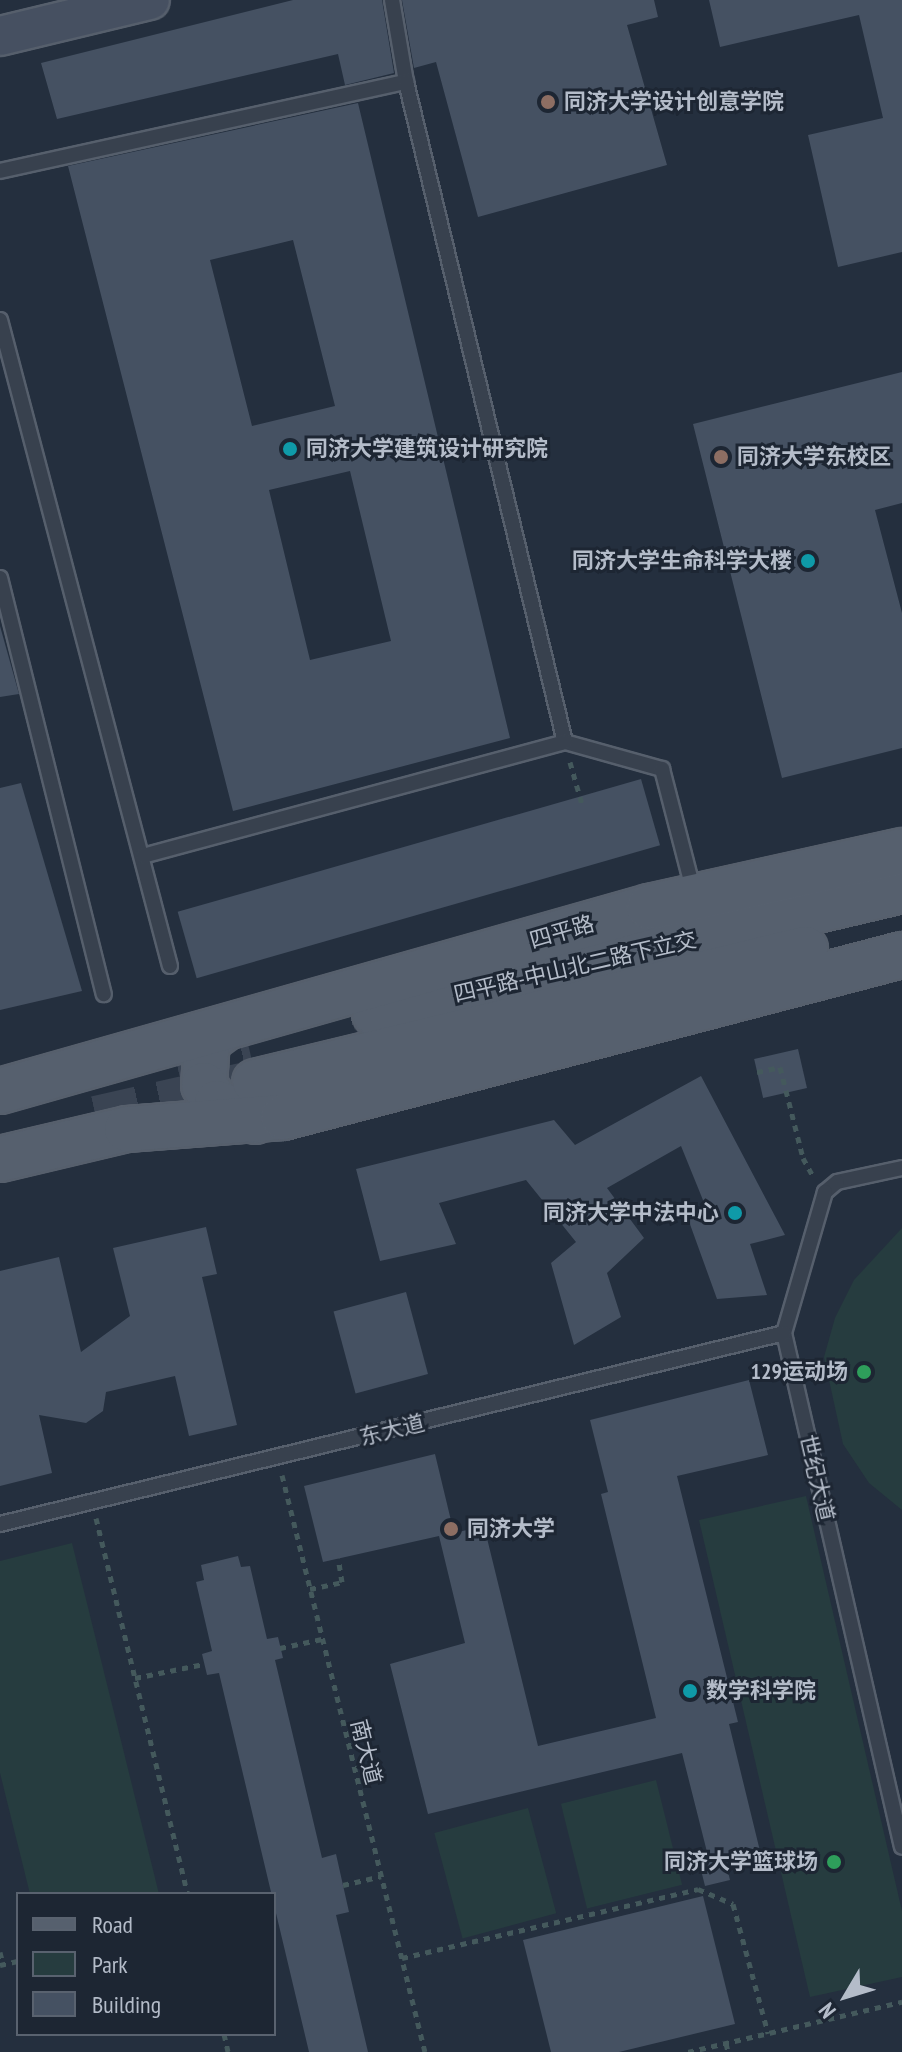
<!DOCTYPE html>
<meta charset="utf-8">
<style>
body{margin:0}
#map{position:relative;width:902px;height:2052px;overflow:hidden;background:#242f3e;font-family:"PT Sans Narrow","Noto Sans SC",sans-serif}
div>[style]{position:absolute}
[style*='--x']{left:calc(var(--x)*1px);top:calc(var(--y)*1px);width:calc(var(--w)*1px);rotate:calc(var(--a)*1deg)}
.green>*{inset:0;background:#263c3f;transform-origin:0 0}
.building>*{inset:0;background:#455162;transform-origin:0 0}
.primary-tunnel>*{height:44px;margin-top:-22px;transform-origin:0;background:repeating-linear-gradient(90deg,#3a4453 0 44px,transparent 0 66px)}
.path>*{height:5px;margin-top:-2.5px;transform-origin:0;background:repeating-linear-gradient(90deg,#44595c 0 6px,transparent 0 12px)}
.roads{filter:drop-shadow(2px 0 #565f6c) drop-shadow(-2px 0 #565f6c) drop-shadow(0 2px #565f6c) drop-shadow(0 -2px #565f6c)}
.lane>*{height:14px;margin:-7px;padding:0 7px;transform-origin:7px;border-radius:7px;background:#38414e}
.secondary>*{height:38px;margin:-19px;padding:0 19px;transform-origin:19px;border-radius:19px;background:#465061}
.primary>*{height:44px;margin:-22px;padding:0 22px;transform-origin:22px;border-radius:22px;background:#56606e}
.dots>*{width:22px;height:22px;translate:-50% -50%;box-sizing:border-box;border:4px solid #1d2633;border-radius:50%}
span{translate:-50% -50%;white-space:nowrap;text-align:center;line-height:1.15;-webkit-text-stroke:6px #1d2633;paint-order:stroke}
.poi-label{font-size:22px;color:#b4bcc9;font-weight:700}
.left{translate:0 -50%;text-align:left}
.right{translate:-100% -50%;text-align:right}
.street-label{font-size:22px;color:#b4bcc9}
.legend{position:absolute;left:16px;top:1892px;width:260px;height:144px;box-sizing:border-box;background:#1d2633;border:2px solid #59626f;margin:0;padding:10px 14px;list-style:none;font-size:24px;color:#b4bcc9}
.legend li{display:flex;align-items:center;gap:16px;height:40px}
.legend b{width:40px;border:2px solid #59626f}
.north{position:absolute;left:806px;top:1956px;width:80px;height:80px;-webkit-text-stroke:6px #1d2633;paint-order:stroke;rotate:232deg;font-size:22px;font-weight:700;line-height:32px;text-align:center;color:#b4bcc9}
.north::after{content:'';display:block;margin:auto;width:28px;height:36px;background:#b4bcc9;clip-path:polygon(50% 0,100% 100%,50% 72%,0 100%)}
</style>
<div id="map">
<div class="green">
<div style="clip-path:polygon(902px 1228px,902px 1510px,869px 1483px,843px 1444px,824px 1357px,835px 1318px,854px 1280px)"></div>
<div style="clip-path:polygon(806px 1496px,902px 1911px,902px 1977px,810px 1997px,699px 1520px)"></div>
<div style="clip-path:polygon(72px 1543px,159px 1894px,30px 1894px,0 1773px,0 1561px)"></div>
<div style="left:656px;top:1780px;width:108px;height:98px;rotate:76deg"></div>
<div style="left:528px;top:1808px;width:109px;height:97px;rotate:75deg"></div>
</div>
<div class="building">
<div style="clip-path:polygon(293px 0,382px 0,394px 73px,345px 85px,338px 54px,57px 119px,41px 63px)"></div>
<div style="clip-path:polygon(402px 0,654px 0,658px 17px,627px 25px,667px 165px,478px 217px,436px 62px,414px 68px)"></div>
<div style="clip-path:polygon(709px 0,902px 0,902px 252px,838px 267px,808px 135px,883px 118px,859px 15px,720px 47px)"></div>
<div style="clip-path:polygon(evenodd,358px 103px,510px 738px,233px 811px,68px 166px,358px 103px,293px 240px,335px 406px,252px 426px,210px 260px,293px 240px,358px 103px,350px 471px,391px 641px,310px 660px,269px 490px,350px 471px)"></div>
<div style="clip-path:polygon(902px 372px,902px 503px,875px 510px,902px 613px,902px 748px,782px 778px,693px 424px)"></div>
<div style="clip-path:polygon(0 626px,19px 694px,0 697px)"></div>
<div style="left:641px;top:779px;width:69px;height:482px;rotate:74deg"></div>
<div style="clip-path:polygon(21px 783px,82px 991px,0 1010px,0 788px)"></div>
<div style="left:798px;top:1049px;width:40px;height:45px;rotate:77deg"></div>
<div style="clip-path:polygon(701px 1076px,785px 1235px,750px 1244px,767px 1295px,717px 1299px,687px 1216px,707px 1210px,681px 1146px,607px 1188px,644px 1238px,607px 1273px,621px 1317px,574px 1345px,551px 1263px,576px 1242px,526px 1180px,439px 1203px,456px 1244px,380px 1261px,356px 1169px,554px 1120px,575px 1145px)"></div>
<div style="clip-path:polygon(206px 1227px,217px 1274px,202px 1277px,237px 1425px,189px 1436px,175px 1376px,106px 1392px,103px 1411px,86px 1423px,39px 1415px,52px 1473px,0 1486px,0 1271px,59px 1257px,81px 1352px,130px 1316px,113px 1248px)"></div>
<div style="left:406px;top:1292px;width:85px;height:75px;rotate:75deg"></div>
<div style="clip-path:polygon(749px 1380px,768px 1455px,677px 1476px,738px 1722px,729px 1724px,760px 1851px,725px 1859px,730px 1880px,705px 1886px,697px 1854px,707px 1852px,682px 1753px,428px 1814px,390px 1664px,465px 1643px,439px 1536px,323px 1562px,304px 1486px,435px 1454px,454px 1533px,484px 1526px,538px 1746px,656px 1718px,601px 1494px,608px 1492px,590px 1420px)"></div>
<div style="clip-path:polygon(238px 1556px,241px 1567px,250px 1566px,267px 1639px,278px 1637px,283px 1658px,275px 1660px,322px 1858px,336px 1854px,349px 1912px,336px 1915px,368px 2052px,309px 2052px,219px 1673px,207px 1675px,202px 1654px,212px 1651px,196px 1582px,204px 1580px,201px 1565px)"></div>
<div style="clip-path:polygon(703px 1896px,735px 2024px,619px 2052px,551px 2052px,523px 1940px)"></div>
</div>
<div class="primary-tunnel">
<div style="--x:176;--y:1061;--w:74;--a:-13.3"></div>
<div style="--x:96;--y:1118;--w:151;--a:-12.7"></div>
</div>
<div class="path">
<div style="--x:570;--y:762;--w:44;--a:74.1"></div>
<div style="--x:757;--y:1072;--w:24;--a:-12"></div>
<div style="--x:780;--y:1067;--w:94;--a:75.8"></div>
<div style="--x:803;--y:1158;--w:23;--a:61"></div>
<div style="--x:282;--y:1475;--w:594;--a:76.08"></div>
<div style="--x:96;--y:1518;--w:387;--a:76.3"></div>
<div style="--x:310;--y:1589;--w:33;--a:-12"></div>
<div style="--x:342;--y:1582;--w:24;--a:-99"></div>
<div style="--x:280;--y:1648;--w:43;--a:-12.1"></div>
<div style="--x:135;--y:1678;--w:70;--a:-11.5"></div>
<div style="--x:343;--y:1885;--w:39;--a:-13"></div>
<div style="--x:0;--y:1952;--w:12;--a:76"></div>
<div style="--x:402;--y:1958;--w:304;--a:-13.1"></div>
<div style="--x:698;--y:1889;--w:38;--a:23"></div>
<div style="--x:733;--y:1904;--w:134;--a:74.8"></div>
<div style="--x:0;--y:1965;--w:18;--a:-13"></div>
<div style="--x:224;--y:2034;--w:18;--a:77"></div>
<div style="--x:726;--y:2043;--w:9;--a:77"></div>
<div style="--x:688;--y:2052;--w:220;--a:-13.2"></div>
</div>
<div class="roads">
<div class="lane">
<div style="--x:392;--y:0;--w:83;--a:80.3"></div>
<div style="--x:0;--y:171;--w:416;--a:-12.4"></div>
<div style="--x:406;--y:82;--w:679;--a:76.46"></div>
<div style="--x:565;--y:742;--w:101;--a:15.6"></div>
<div style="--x:662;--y:769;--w:128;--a:75.5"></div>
<div style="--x:0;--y:320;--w:668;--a:75.26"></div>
<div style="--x:0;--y:578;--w:429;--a:76"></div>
<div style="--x:143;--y:856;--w:437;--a:-15.1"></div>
<div style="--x:902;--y:1168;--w:66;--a:167.8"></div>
<div style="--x:837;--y:1182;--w:16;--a:140"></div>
<div style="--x:825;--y:1192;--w:147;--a:106.2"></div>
<div style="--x:784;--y:1333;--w:527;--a:77.07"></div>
<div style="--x:0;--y:1524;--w:807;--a:-13.69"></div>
</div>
<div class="secondary">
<div style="--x:0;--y:36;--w:154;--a:-13.5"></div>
</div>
<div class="primary">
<div style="--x:375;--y:1014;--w:541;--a:-13.24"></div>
<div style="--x:225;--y:1028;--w:22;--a:144"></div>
<div style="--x:207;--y:1041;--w:44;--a:93.9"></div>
<div style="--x:204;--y:1085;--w:22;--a:54"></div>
<div style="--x:217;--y:1103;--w:42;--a:25.3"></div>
<div style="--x:255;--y:1082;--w:566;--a:-13.59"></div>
<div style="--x:0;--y:1091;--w:675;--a:-15.83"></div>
<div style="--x:649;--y:907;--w:259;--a:-12.5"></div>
<div style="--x:0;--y:1159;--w:130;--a:-13.3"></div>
<div style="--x:127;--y:1129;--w:156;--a:-4.4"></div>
<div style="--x:283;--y:1117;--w:640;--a:-14.67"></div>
</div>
</div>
<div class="dots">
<div style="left:548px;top:102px;background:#8d6e63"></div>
<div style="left:290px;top:449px;background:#0f9aa8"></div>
<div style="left:721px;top:457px;background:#8d6e63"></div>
<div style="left:808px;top:561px;background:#0f9aa8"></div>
<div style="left:735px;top:1213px;background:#0f9aa8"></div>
<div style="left:864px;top:1372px;background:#2e9e5b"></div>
<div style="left:451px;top:1529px;background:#8d6e63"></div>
<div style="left:690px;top:1691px;background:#0f9aa8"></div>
<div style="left:834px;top:1862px;background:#2e9e5b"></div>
</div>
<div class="poi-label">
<span class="left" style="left:564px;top:102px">同济大学设计创意学院</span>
<span class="left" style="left:306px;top:449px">同济大学建筑设计研究院</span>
<span class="left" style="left:737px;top:457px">同济大学东校区</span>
<span class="right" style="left:792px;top:561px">同济大学生命科学大楼</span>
<span class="right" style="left:719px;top:1213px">同济大学中法中心</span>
<span class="right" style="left:848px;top:1372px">129运动场</span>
<span class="left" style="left:467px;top:1529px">同济大学</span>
<span class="left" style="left:706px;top:1691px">数学科学院</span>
<span class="right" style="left:818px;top:1862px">同济大学篮球场</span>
</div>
<div class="street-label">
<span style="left:562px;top:932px;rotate:-16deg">四平路</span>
<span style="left:575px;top:967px;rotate:-13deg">四平路-中山北二路下立交</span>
<span style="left:392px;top:1430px;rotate:-14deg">东大道</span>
<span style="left:817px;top:1478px;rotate:77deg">世纪大道</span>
<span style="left:366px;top:1752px;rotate:76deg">南大道</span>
</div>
<ul class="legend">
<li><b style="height:10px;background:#56606e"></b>Road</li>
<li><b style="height:22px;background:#263c3f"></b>Park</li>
<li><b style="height:22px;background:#455162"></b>Building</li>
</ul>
<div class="north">N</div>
</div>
